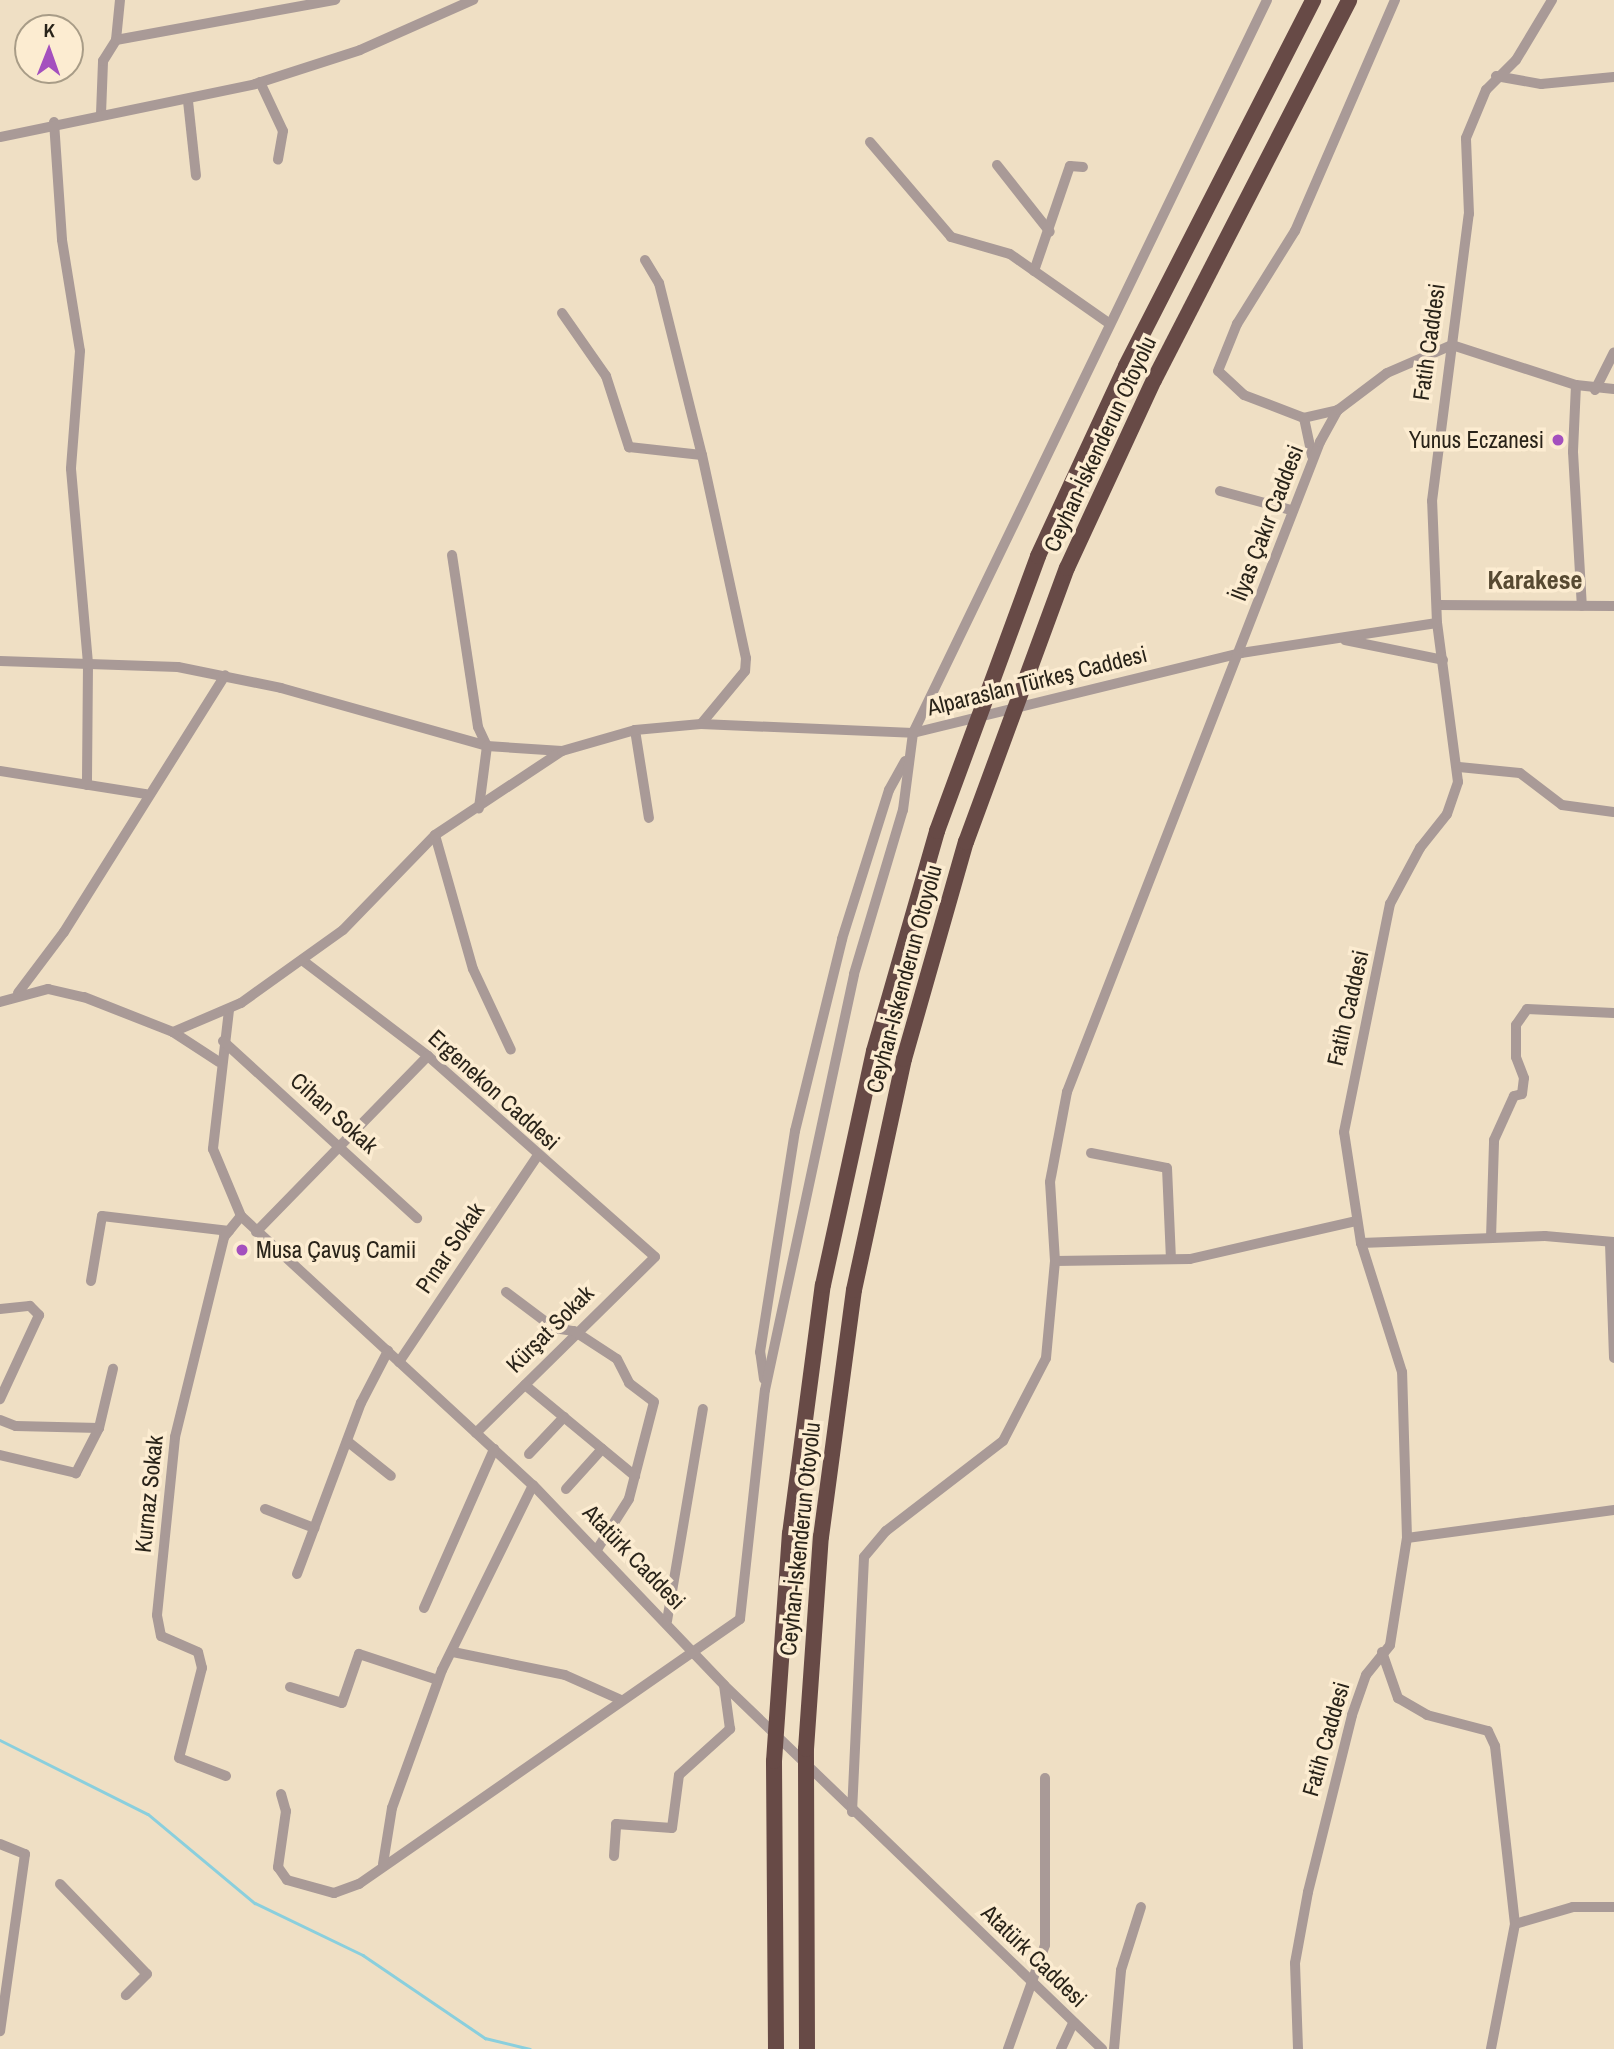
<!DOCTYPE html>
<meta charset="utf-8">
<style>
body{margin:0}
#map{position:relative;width:1614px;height:2049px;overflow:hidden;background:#efdfc4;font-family:"Archivo Narrow",sans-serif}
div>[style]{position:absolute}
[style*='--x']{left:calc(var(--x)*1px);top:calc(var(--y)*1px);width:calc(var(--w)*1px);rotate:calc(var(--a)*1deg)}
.stream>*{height:2.5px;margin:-1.25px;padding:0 1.25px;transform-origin:1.25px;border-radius:1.25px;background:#8acfdd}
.minor>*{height:10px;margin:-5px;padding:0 5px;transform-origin:5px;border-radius:5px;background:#a99a97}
.highway>*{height:16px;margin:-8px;padding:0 8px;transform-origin:8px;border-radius:8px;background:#674a46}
.dots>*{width:19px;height:19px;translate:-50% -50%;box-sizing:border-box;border:4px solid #fcecd1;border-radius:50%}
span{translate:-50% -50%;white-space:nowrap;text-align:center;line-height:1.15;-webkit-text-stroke:7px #fcecd1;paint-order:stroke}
.street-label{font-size:23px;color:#292319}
.poi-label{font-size:23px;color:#292319}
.right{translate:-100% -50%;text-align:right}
.left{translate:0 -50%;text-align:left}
.quarter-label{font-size:26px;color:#574a32;font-weight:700}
.north{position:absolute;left:14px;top:14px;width:70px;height:70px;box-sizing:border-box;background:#fcecd1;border:2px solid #a89c87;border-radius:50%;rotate:1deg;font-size:19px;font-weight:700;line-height:28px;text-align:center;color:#292319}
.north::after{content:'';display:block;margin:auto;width:24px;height:32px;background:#a450be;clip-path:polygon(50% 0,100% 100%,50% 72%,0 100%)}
</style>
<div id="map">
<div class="stream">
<div style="--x:0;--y:1740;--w:165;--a:26.6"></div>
<div style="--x:148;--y:1814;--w:139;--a:39.8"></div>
<div style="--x:255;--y:1903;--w:120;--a:25.7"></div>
<div style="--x:363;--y:1955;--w:148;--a:34.2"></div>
<div style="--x:485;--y:2038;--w:46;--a:13.7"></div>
</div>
<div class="minor">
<div style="--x:116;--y:40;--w:40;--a:-84.3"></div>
<div style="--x:1496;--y:76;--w:46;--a:10.1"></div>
<div style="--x:1541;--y:84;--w:73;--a:-5.5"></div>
<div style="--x:260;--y:82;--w:54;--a:64.9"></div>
<div style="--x:283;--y:131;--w:29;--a:100"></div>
<div style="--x:188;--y:101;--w:75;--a:83.9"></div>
<div style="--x:101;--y:114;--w:53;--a:-87.8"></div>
<div style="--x:103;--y:61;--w:25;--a:-58"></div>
<div style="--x:116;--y:40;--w:223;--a:-10.4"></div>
<div style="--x:54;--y:122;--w:118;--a:86.1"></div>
<div style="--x:62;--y:240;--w:112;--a:80.8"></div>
<div style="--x:80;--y:351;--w:118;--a:94.4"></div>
<div style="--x:71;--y:469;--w:196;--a:85"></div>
<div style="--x:88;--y:664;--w:121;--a:90.5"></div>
<div style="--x:0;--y:137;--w:260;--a:-11.7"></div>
<div style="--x:255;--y:84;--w:110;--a:-17.9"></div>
<div style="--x:360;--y:50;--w:124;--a:-23.9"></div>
<div style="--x:870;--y:142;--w:125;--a:49.5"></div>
<div style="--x:951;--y:237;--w:61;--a:16.1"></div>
<div style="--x:1010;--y:254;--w:118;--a:35"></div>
<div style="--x:997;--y:165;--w:85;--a:51.7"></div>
<div style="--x:645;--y:260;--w:27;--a:59"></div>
<div style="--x:659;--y:283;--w:177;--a:76"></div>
<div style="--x:1034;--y:271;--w:111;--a:-71.1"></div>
<div style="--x:1070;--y:166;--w:13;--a:4"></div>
<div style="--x:562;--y:313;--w:77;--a:55.1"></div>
<div style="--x:606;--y:376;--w:75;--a:72.1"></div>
<div style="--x:629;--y:447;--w:73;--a:6.3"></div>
<div style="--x:702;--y:455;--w:208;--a:77.8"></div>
<div style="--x:746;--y:658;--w:13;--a:94"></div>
<div style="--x:745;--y:671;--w:69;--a:129.7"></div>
<div style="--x:1576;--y:385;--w:67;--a:92.6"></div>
<div style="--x:1573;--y:452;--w:154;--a:86.7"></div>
<div style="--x:1595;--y:390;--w:42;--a:-63.4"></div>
<div style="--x:1338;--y:410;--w:35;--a:167"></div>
<div style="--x:1304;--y:418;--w:64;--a:-159"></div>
<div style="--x:1244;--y:395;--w:35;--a:-137"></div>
<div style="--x:1218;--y:371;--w:51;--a:-68"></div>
<div style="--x:1237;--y:324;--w:110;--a:-58.1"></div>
<div style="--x:1295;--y:231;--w:252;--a:-66.6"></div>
<div style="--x:1304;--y:418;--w:39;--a:78"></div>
<div style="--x:1220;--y:491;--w:73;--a:15"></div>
<div style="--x:452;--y:555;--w:174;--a:81.4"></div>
<div style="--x:478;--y:727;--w:21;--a:65"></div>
<div style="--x:487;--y:746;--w:63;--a:97.4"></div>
<div style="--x:1437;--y:605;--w:177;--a:0.3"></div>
<div style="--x:1345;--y:640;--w:100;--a:11.5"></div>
<div style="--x:0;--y:661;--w:178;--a:1.9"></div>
<div style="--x:178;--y:667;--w:105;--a:11.5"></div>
<div style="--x:281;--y:688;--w:214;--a:15.7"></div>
<div style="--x:487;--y:746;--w:75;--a:3.8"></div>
<div style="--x:635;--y:730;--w:89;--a:81"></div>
<div style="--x:1459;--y:767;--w:61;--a:5.6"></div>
<div style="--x:1520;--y:773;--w:53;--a:37.3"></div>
<div style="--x:1562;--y:805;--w:52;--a:7.7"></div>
<div style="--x:0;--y:771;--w:148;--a:9"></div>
<div style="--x:435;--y:835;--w:139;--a:74.2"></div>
<div style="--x:473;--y:969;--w:89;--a:64.9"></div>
<div style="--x:302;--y:960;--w:158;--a:37.3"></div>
<div style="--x:428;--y:1056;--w:303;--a:41.5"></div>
<div style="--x:655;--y:1257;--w:251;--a:135.5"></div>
<div style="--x:18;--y:993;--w:76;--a:-53"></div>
<div style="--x:64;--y:932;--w:303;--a:-57.9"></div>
<div style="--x:0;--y:1002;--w:50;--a:-15.2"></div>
<div style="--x:48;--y:989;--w:37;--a:13"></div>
<div style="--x:84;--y:997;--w:96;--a:21.5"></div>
<div style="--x:173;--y:1032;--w:55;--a:33.1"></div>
<div style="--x:229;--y:1010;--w:140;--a:96.6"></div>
<div style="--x:213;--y:1149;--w:73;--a:67.3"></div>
<div style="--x:241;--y:1216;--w:397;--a:42.7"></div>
<div style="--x:533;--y:1485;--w:277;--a:46.3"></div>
<div style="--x:724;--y:1685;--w:525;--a:43.92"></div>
<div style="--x:173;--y:1032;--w:74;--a:-23.1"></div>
<div style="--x:241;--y:1003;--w:125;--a:-35.6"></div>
<div style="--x:343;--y:930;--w:132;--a:-45.9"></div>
<div style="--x:435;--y:835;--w:152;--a:-33.5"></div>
<div style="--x:562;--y:751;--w:76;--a:-16"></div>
<div style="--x:635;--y:730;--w:66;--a:-5.2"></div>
<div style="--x:701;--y:724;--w:212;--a:2.4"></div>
<div style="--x:913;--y:733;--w:338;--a:-13.7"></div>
<div style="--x:1241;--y:653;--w:198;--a:-8.7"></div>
<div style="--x:223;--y:1041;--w:263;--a:42.4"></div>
<div style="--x:1091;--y:1153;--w:77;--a:11.2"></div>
<div style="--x:1167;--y:1168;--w:91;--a:87.5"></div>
<div style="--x:256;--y:1232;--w:246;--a:-45.7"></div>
<div style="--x:1491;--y:1238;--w:98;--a:-88.2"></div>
<div style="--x:1494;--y:1140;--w:48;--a:-65.6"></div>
<div style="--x:1514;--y:1096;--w:8;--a:-14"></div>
<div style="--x:1522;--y:1094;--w:16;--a:-83"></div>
<div style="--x:1524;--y:1078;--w:22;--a:-111"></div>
<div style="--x:1516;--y:1057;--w:32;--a:-90"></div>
<div style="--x:1516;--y:1025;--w:19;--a:-55"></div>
<div style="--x:1527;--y:1009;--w:87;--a:2.6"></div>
<div style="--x:1361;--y:1243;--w:184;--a:-2.2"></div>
<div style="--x:1545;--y:1236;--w:69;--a:5"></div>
<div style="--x:1610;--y:1243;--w:115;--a:88"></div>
<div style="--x:1055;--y:1261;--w:135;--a:-0.8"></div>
<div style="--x:1190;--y:1259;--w:170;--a:-12.9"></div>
<div style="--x:91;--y:1281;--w:66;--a:-80.4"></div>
<div style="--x:102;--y:1216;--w:128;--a:6.7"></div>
<div style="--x:506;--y:1292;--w:60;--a:36.9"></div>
<div style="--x:554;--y:1328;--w:20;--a:9"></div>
<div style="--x:574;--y:1331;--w:51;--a:33.1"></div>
<div style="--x:617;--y:1359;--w:27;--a:63"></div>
<div style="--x:629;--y:1383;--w:31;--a:37"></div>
<div style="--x:654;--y:1402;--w:100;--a:104.5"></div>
<div style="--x:629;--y:1499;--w:58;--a:122.3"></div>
<div style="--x:0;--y:1309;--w:30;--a:-6"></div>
<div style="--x:30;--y:1306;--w:13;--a:45"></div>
<div style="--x:39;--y:1315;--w:93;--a:114.9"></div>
<div style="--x:399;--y:1362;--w:246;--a:-56.1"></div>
<div style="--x:764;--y:1379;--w:27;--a:-98"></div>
<div style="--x:760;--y:1352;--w:224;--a:-81"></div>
<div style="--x:795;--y:1131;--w:198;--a:-76.2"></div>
<div style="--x:842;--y:939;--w:156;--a:-72.5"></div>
<div style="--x:889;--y:790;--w:33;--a:-61"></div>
<div style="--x:525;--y:1385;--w:143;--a:39.6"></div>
<div style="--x:0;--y:1420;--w:17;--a:21"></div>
<div style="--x:16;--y:1426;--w:83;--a:1.4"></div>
<div style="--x:99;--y:1428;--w:51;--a:117.1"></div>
<div style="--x:76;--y:1473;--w:78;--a:-166.7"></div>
<div style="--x:99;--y:1428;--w:61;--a:-76.7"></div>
<div style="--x:347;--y:1441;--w:56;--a:38.5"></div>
<div style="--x:529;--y:1454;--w:51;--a:-46.6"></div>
<div style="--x:566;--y:1489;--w:54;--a:-48"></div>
<div style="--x:265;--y:1509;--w:53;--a:21.2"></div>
<div style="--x:1407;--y:1538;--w:209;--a:-7.7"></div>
<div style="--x:297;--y:1574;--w:183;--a:-69.5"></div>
<div style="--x:361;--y:1403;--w:59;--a:-62.6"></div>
<div style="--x:424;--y:1608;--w:174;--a:-66.2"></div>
<div style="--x:667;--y:1621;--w:215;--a:-80.4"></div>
<div style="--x:453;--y:1652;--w:114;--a:11.6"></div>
<div style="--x:565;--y:1675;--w:59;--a:24"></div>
<div style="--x:1382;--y:1652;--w:49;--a:70.8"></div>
<div style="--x:1398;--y:1698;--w:34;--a:30"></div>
<div style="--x:1427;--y:1715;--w:63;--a:14.7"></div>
<div style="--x:1488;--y:1731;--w:17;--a:65"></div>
<div style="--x:1495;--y:1746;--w:179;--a:83.6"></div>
<div style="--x:1515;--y:1924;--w:127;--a:100.9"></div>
<div style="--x:290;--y:1687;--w:54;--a:17.1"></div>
<div style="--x:342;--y:1703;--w:52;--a:-70.9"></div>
<div style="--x:359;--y:1654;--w:83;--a:18.2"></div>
<div style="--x:226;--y:1776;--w:50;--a:-159"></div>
<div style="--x:179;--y:1758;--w:93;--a:-75.7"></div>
<div style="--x:202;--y:1668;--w:16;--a:-104"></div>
<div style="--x:198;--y:1652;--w:40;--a:-156.6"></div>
<div style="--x:161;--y:1636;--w:21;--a:-101"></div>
<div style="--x:157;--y:1615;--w:179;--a:-84.2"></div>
<div style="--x:175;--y:1437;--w:206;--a:-76.2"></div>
<div style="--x:224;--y:1237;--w:27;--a:-51"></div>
<div style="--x:281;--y:1794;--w:18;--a:74"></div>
<div style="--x:286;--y:1811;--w:57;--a:98.1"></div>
<div style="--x:278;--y:1867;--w:16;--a:55"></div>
<div style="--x:287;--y:1880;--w:49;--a:15.5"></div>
<div style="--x:334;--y:1893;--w:27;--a:-20"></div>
<div style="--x:359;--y:1884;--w:464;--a:-34.8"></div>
<div style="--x:740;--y:1619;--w:230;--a:-83.8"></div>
<div style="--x:765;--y:1390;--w:425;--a:-77.9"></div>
<div style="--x:854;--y:974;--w:171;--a:-73.4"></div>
<div style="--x:903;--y:810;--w:78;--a:-82.6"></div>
<div style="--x:913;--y:733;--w:814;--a:-64.22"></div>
<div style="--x:852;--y:1812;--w:255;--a:-87.3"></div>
<div style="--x:864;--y:1557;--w:34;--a:-50"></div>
<div style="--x:886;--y:1531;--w:148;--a:-37.6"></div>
<div style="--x:1003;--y:1441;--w:93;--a:-62.6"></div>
<div style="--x:1046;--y:1358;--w:97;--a:-84.7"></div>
<div style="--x:1055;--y:1261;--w:79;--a:-93.6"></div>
<div style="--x:1050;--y:1182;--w:92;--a:-79.3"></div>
<div style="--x:1067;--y:1092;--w:698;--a:-68.73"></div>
<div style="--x:1320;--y:442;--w:37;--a:-61"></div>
<div style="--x:1338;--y:410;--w:61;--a:-37.1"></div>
<div style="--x:1387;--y:373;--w:71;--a:-23.3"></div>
<div style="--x:1452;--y:345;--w:130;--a:17.9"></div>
<div style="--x:1576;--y:385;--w:38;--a:6"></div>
<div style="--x:0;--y:1844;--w:27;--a:22"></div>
<div style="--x:25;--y:1854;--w:179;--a:98"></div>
<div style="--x:614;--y:1856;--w:32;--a:-86"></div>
<div style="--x:616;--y:1824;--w:56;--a:4.1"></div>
<div style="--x:672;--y:1828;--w:53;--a:-82.5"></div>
<div style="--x:679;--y:1775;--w:69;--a:-42"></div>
<div style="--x:730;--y:1729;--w:44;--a:-97.8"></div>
<div style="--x:383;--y:1864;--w:57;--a:-80.9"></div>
<div style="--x:392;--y:1808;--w:147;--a:-70.1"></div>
<div style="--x:442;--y:1670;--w:206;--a:-63.8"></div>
<div style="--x:60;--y:1884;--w:125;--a:46"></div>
<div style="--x:147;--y:1974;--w:30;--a:135"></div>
<div style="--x:1515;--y:1924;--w:60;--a:-16.3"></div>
<div style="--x:1573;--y:1907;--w:41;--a:0"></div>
<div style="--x:1008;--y:2049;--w:110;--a:-70.4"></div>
<div style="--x:1045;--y:1945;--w:167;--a:-90"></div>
<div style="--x:1061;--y:2049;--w:29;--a:-65"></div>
<div style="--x:1114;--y:2049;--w:79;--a:-84.9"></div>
<div style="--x:1121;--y:1970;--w:66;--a:-72.4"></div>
<div style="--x:1298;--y:2049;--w:86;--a:-92"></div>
<div style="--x:1295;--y:1963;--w:72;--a:-79.6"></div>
<div style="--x:1308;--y:1892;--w:182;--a:-76"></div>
<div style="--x:1352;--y:1715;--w:42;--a:-70.7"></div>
<div style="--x:1366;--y:1675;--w:38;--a:-51"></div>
<div style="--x:1390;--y:1645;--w:108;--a:-81"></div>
<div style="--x:1407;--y:1538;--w:166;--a:-91.7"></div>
<div style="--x:1402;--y:1372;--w:135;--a:-107.6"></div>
<div style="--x:1361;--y:1243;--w:112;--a:-98.7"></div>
<div style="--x:1344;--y:1132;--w:233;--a:-78.6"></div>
<div style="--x:1390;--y:904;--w:64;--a:-61.8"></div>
<div style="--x:1420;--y:848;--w:43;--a:-51.5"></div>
<div style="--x:1447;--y:814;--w:34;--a:-71"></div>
<div style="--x:1458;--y:782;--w:160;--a:-97.5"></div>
<div style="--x:1437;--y:623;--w:122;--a:-92.3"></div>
<div style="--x:1432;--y:501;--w:289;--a:-82.7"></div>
<div style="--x:1469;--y:214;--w:76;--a:-92.3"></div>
<div style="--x:1466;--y:138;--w:52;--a:-67.4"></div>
<div style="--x:1486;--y:90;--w:42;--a:-45"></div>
<div style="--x:1516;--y:60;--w:70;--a:-59"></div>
</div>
<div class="highway">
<div style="--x:776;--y:2049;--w:288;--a:-90.4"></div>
<div style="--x:774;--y:1761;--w:228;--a:-86"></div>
<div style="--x:790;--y:1534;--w:251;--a:-82.5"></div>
<div style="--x:823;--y:1285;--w:239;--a:-77.7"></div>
<div style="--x:874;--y:1051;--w:229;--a:-74"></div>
<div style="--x:937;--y:831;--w:293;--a:-69.8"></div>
<div style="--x:1038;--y:556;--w:209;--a:-65.1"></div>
<div style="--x:1126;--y:366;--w:411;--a:-62.9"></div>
<div style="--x:807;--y:2049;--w:300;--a:-90.2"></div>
<div style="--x:806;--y:1749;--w:213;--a:-86"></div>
<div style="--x:821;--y:1537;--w:249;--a:-82.4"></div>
<div style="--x:854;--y:1290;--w:236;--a:-77.8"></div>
<div style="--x:904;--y:1059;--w:226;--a:-74.1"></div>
<div style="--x:966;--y:842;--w:292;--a:-69.8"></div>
<div style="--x:1067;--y:568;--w:207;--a:-65.2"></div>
<div style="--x:1154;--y:380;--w:427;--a:-62.8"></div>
</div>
<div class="dots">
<div style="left:1558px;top:440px;background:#a450be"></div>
<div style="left:242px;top:1250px;background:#a450be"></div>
</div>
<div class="street-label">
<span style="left:1429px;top:342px;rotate:-82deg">Fatih Caddesi</span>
<span style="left:1100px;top:444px;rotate:-65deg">Ceyhan-İskenderun Otoyolu</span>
<span style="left:1267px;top:523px;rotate:-69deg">İlyas Çakır Caddesi</span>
<span style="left:1037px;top:681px;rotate:-14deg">Alparaslan Türkeş Caddesi</span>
<span style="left:904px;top:979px;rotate:-75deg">Ceyhan-İskenderun Otoyolu</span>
<span style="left:1348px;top:1008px;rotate:-77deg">Fatih Caddesi</span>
<span style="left:494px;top:1090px;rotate:42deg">Ergenekon Caddesi</span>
<span style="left:334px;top:1113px;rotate:42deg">Cihan Sokak</span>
<span style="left:450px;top:1248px;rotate:-56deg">Pınar Sokak</span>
<span style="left:550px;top:1329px;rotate:-45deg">Kürşat Sokak</span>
<span style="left:149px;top:1494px;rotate:-84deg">Kurnaz Sokak</span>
<span style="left:800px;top:1539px;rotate:-84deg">Ceyhan-İskenderun Otoyolu</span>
<span style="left:634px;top:1557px;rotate:46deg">Atatürk Caddesi</span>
<span style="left:1326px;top:1739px;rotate:-74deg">Fatih Caddesi</span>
<span style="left:1034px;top:1956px;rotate:44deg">Atatürk Caddesi</span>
</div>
<div class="poi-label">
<span class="right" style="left:1544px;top:440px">Yunus Eczanesi</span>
<span class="left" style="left:256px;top:1250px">Musa Çavuş Camii</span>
</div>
<div class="quarter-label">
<span style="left:1535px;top:580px">Karakese</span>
</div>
<div class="north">K</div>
</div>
